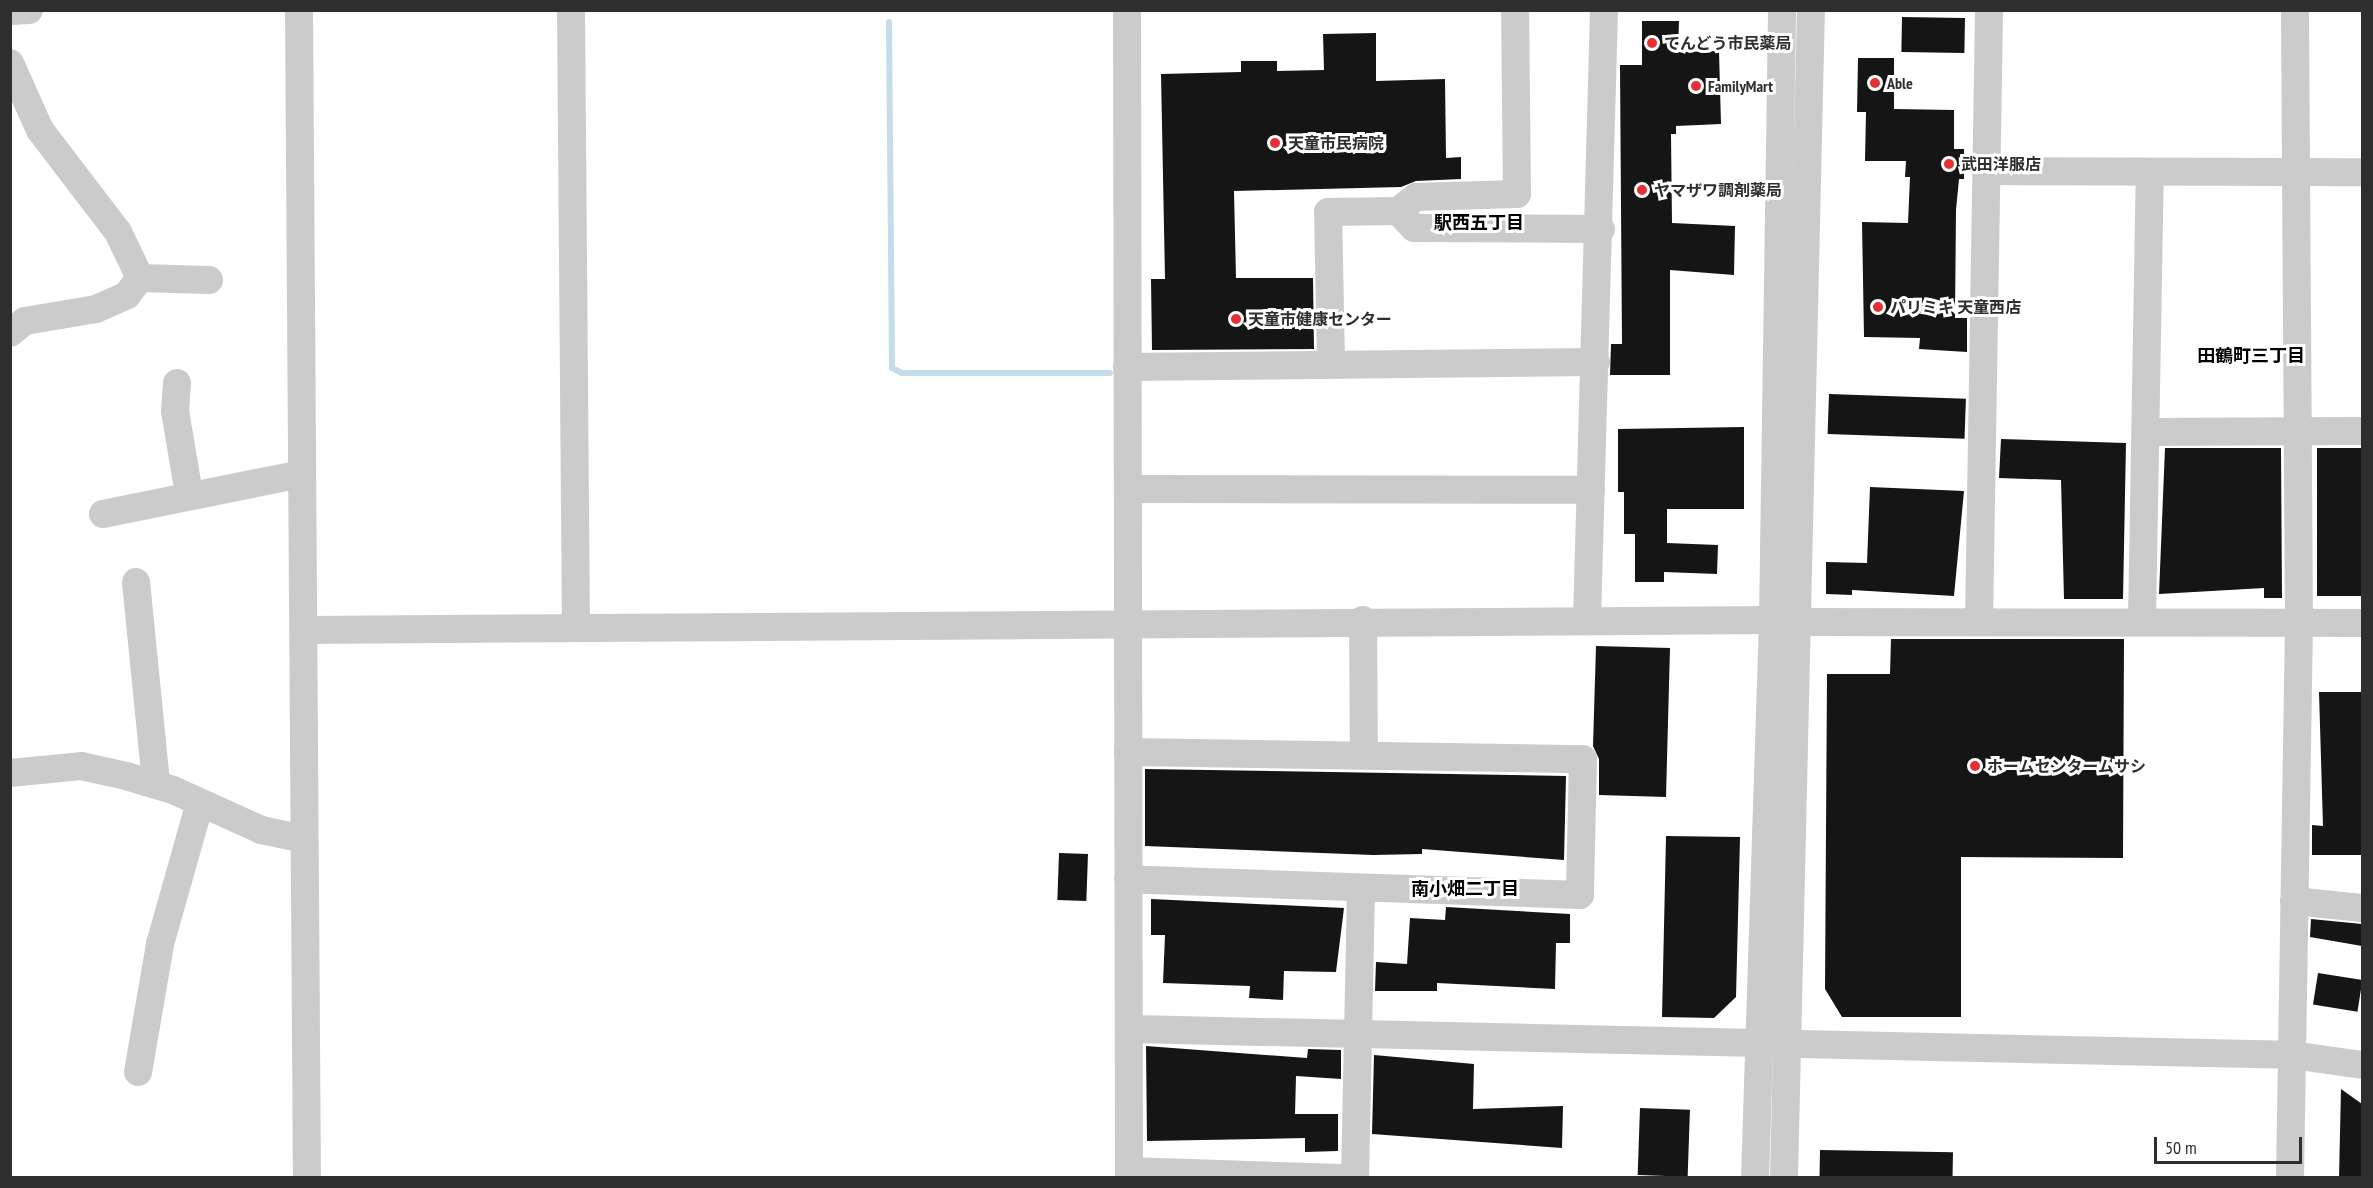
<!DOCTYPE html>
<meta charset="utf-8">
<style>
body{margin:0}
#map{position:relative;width:2373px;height:1188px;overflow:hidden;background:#fff;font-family:"PT Sans Narrow","Noto Sans JP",sans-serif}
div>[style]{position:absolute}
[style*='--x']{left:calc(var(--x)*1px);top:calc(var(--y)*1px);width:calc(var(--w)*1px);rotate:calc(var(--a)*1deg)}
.stream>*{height:6px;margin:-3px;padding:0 3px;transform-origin:3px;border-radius:3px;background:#c7dceb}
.building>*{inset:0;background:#151515;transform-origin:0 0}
.minor>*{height:28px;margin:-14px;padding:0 14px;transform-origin:14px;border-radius:14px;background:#cbcbcb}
.dots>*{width:16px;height:16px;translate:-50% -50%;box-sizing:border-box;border:3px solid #fff;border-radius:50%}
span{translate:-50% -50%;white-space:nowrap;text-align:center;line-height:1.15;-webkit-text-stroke:6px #fff;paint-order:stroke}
.poi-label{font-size:16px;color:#2e2e2e;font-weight:700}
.left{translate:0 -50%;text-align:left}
.neighbourhood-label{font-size:18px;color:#000;font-weight:700}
.frame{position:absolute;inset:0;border:12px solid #2e2e2e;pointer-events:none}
.scale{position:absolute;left:2154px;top:1137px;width:148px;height:27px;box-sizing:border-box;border:3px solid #2e2e2e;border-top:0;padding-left:8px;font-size:18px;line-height:21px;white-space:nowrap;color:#2e2e2e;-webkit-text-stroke:4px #fff;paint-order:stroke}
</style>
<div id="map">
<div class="stream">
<div style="--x:889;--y:22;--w:346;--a:89.5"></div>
<div style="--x:892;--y:368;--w:11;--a:27"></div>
<div style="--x:902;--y:373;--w:208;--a:0"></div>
</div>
<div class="building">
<div style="left:1902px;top:17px;width:63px;height:35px;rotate:1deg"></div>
<div style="clip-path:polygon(1642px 21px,1679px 21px,1678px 52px,1719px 51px,1721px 124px,1676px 126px,1676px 134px,1671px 134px,1672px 223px,1735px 226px,1734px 275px,1670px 270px,1670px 375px,1610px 375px,1611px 344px,1622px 344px,1620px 65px,1642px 65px)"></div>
<div style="clip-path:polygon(1376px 33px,1376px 81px,1445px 79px,1446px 158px,1461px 157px,1461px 179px,1416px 181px,1401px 187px,1234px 191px,1236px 278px,1313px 278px,1314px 349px,1152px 350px,1151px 279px,1165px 279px,1161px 74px,1241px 72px,1241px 61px,1277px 61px,1277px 71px,1324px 70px,1323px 34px)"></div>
<div style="clip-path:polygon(1858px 58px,1894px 58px,1894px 109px,1954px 110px,1954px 149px,1964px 149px,1964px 179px,1959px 179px,1956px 210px,1955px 318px,1967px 318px,1967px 352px,1919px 349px,1920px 338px,1864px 337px,1862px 222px,1908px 223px,1910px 177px,1905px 177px,1906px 161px,1865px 161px,1866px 112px,1857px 112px)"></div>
<div style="left:1829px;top:394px;width:137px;height:40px;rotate:2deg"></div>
<div style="clip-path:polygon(1744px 427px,1744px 509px,1667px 509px,1667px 543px,1718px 545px,1717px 574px,1664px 572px,1664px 582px,1635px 582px,1635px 534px,1624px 534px,1624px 492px,1618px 492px,1618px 429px)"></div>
<div style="clip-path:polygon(2001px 439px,2126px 443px,2123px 599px,2064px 599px,2061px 480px,1999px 478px)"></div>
<div style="clip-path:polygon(2165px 448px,2281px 448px,2282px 598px,2264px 598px,2264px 588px,2159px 594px)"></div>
<div style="left:2317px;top:448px;width:45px;height:148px"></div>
<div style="clip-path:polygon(1870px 487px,1964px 491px,1954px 596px,1852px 590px,1852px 595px,1826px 594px,1826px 562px,1867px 563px)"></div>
<div style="clip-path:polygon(1891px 639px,2124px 639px,2123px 858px,1961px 857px,1961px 1017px,1842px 1017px,1825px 989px,1827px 674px,1890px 674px)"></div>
<div style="clip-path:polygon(1596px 646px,1670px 648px,1666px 797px,1599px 795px,1599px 759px,1593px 746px)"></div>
<div style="clip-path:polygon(2319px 692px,2362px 692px,2362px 855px,2312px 855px,2312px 825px,2323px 826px)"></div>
<div style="clip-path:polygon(1145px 769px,1566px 776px,1564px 860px,1422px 849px,1422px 854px,1373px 855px,1145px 846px)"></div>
<div style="clip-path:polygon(1666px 836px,1740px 837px,1736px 997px,1714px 1018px,1662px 1017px)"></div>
<div style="left:1059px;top:853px;width:29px;height:47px;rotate:2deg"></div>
<div style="clip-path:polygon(1151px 899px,1344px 908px,1336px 972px,1284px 971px,1283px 1000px,1249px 998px,1250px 986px,1163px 983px,1165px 935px,1151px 935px)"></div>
<div style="clip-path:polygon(1446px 907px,1570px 914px,1570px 943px,1556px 943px,1555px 989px,1437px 983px,1437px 991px,1375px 991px,1376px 962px,1407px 964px,1410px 918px,1445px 920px)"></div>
<div style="clip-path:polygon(2311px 919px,2362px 924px,2362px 946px,2310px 937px)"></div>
<div style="left:2318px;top:973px;width:45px;height:32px;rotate:9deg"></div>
<div style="clip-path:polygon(1146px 1046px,1307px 1058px,1308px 1049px,1341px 1050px,1341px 1079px,1296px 1076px,1295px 1114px,1338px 1114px,1338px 1151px,1305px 1152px,1305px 1138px,1147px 1141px)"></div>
<div style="clip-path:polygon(1374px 1055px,1474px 1064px,1473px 1109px,1563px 1106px,1562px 1148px,1372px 1134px)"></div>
<div style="clip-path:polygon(2341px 1089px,2362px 1104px,2362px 1178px,2339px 1178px)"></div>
<div style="left:1640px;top:1108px;width:50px;height:67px;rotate:2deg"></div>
<div style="left:1820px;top:1150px;width:133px;height:28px;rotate:1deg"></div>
</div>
<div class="minor">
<div style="--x:299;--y:10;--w:1168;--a:89.61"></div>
<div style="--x:571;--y:10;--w:618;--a:89.54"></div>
<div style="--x:1127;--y:10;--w:1168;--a:89.9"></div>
<div style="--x:10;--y:11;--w:19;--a:-3"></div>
<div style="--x:10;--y:63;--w:73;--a:65.9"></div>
<div style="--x:40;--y:130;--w:128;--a:52.6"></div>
<div style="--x:118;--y:232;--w:51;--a:64.4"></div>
<div style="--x:1989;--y:171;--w:373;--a:0.2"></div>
<div style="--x:1398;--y:211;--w:23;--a:47"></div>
<div style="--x:1414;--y:228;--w:187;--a:0.3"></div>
<div style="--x:140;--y:278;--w:69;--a:1.7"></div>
<div style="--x:10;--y:333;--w:19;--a:-39"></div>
<div style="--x:25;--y:321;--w:72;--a:-9.6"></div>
<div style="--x:96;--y:309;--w:34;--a:-24"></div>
<div style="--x:127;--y:295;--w:21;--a:-53"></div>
<div style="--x:1331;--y:364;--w:152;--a:-91.1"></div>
<div style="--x:1328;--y:212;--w:70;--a:-0.8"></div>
<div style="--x:1398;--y:211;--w:23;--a:-38"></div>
<div style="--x:1416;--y:197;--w:101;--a:-1.7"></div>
<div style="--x:1517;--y:194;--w:184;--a:-90.6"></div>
<div style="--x:1127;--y:367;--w:469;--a:-0.6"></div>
<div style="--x:177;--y:383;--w:28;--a:94"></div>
<div style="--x:175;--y:411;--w:84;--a:80.4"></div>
<div style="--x:2148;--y:432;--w:214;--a:-0.3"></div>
<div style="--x:1129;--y:489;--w:462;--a:0.1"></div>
<div style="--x:103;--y:514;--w:203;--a:-11.4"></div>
<div style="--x:136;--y:582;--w:202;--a:84.3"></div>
<div style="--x:1363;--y:620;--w:134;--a:89.6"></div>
<div style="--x:1587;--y:620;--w:610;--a:-88.4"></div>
<div style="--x:2142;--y:620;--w:447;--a:-89"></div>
<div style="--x:1796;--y:622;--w:566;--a:0.1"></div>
<div style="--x:1979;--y:622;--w:612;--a:-89.06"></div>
<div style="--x:305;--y:630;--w:1468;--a:-0.39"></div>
<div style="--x:1128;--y:752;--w:455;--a:0.9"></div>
<div style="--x:1583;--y:759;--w:136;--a:91.3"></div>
<div style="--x:1580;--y:895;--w:452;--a:-178"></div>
<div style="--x:10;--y:773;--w:71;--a:-5.6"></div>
<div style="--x:81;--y:766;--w:46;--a:12.5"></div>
<div style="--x:126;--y:776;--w:49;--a:16.6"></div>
<div style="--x:173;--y:790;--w:97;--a:24.4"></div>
<div style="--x:261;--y:830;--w:44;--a:11.8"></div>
<div style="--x:2294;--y:901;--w:68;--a:5.9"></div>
<div style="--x:1131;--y:1029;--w:1161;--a:1.28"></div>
<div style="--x:2292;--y:1055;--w:71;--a:8.1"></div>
<div style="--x:138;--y:1072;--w:130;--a:-80.2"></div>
<div style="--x:160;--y:944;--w:143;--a:-74.2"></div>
<div style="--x:1129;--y:1171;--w:212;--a:1.9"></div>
<div style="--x:1355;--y:1178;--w:289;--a:-88.8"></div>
<div style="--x:1755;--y:1178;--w:558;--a:-88.15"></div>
<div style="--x:1773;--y:620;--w:610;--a:-89.15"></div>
<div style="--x:1784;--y:1178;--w:1168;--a:-88.68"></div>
<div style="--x:2290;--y:1178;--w:557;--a:-89.07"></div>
<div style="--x:2299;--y:621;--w:611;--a:-90.38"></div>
</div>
<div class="dots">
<div style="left:1652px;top:43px;background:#e52f35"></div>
<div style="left:1875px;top:83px;background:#e52f35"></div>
<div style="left:1696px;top:86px;background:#e52f35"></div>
<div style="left:1275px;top:143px;background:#e52f35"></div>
<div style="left:1949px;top:164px;background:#e52f35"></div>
<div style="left:1642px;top:190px;background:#e52f35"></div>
<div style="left:1878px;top:307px;background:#e52f35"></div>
<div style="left:1236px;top:319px;background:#e52f35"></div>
<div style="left:1975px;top:766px;background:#e52f35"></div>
</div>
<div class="poi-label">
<span class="left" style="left:1664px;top:43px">てんどう市民薬局</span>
<span class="left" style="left:1887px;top:83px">Able</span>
<span class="left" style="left:1708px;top:86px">FamilyMart</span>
<span class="left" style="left:1288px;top:143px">天童市民病院</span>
<span class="left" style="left:1961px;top:164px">武田洋服店</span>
<span class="left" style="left:1654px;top:190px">ヤマザワ調剤薬局</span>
<span class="left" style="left:1890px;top:307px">パリミキ 天童西店</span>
<span class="left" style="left:1248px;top:319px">天童市健康センター</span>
<span class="left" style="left:1987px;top:766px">ホームセンタームサシ</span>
</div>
<div class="neighbourhood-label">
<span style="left:1479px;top:223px">駅西五丁目</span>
<span style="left:2251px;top:356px">田鶴町三丁目</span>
<span style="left:1465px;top:889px">南小畑二丁目</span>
</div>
<div class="frame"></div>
<div class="scale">50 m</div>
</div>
